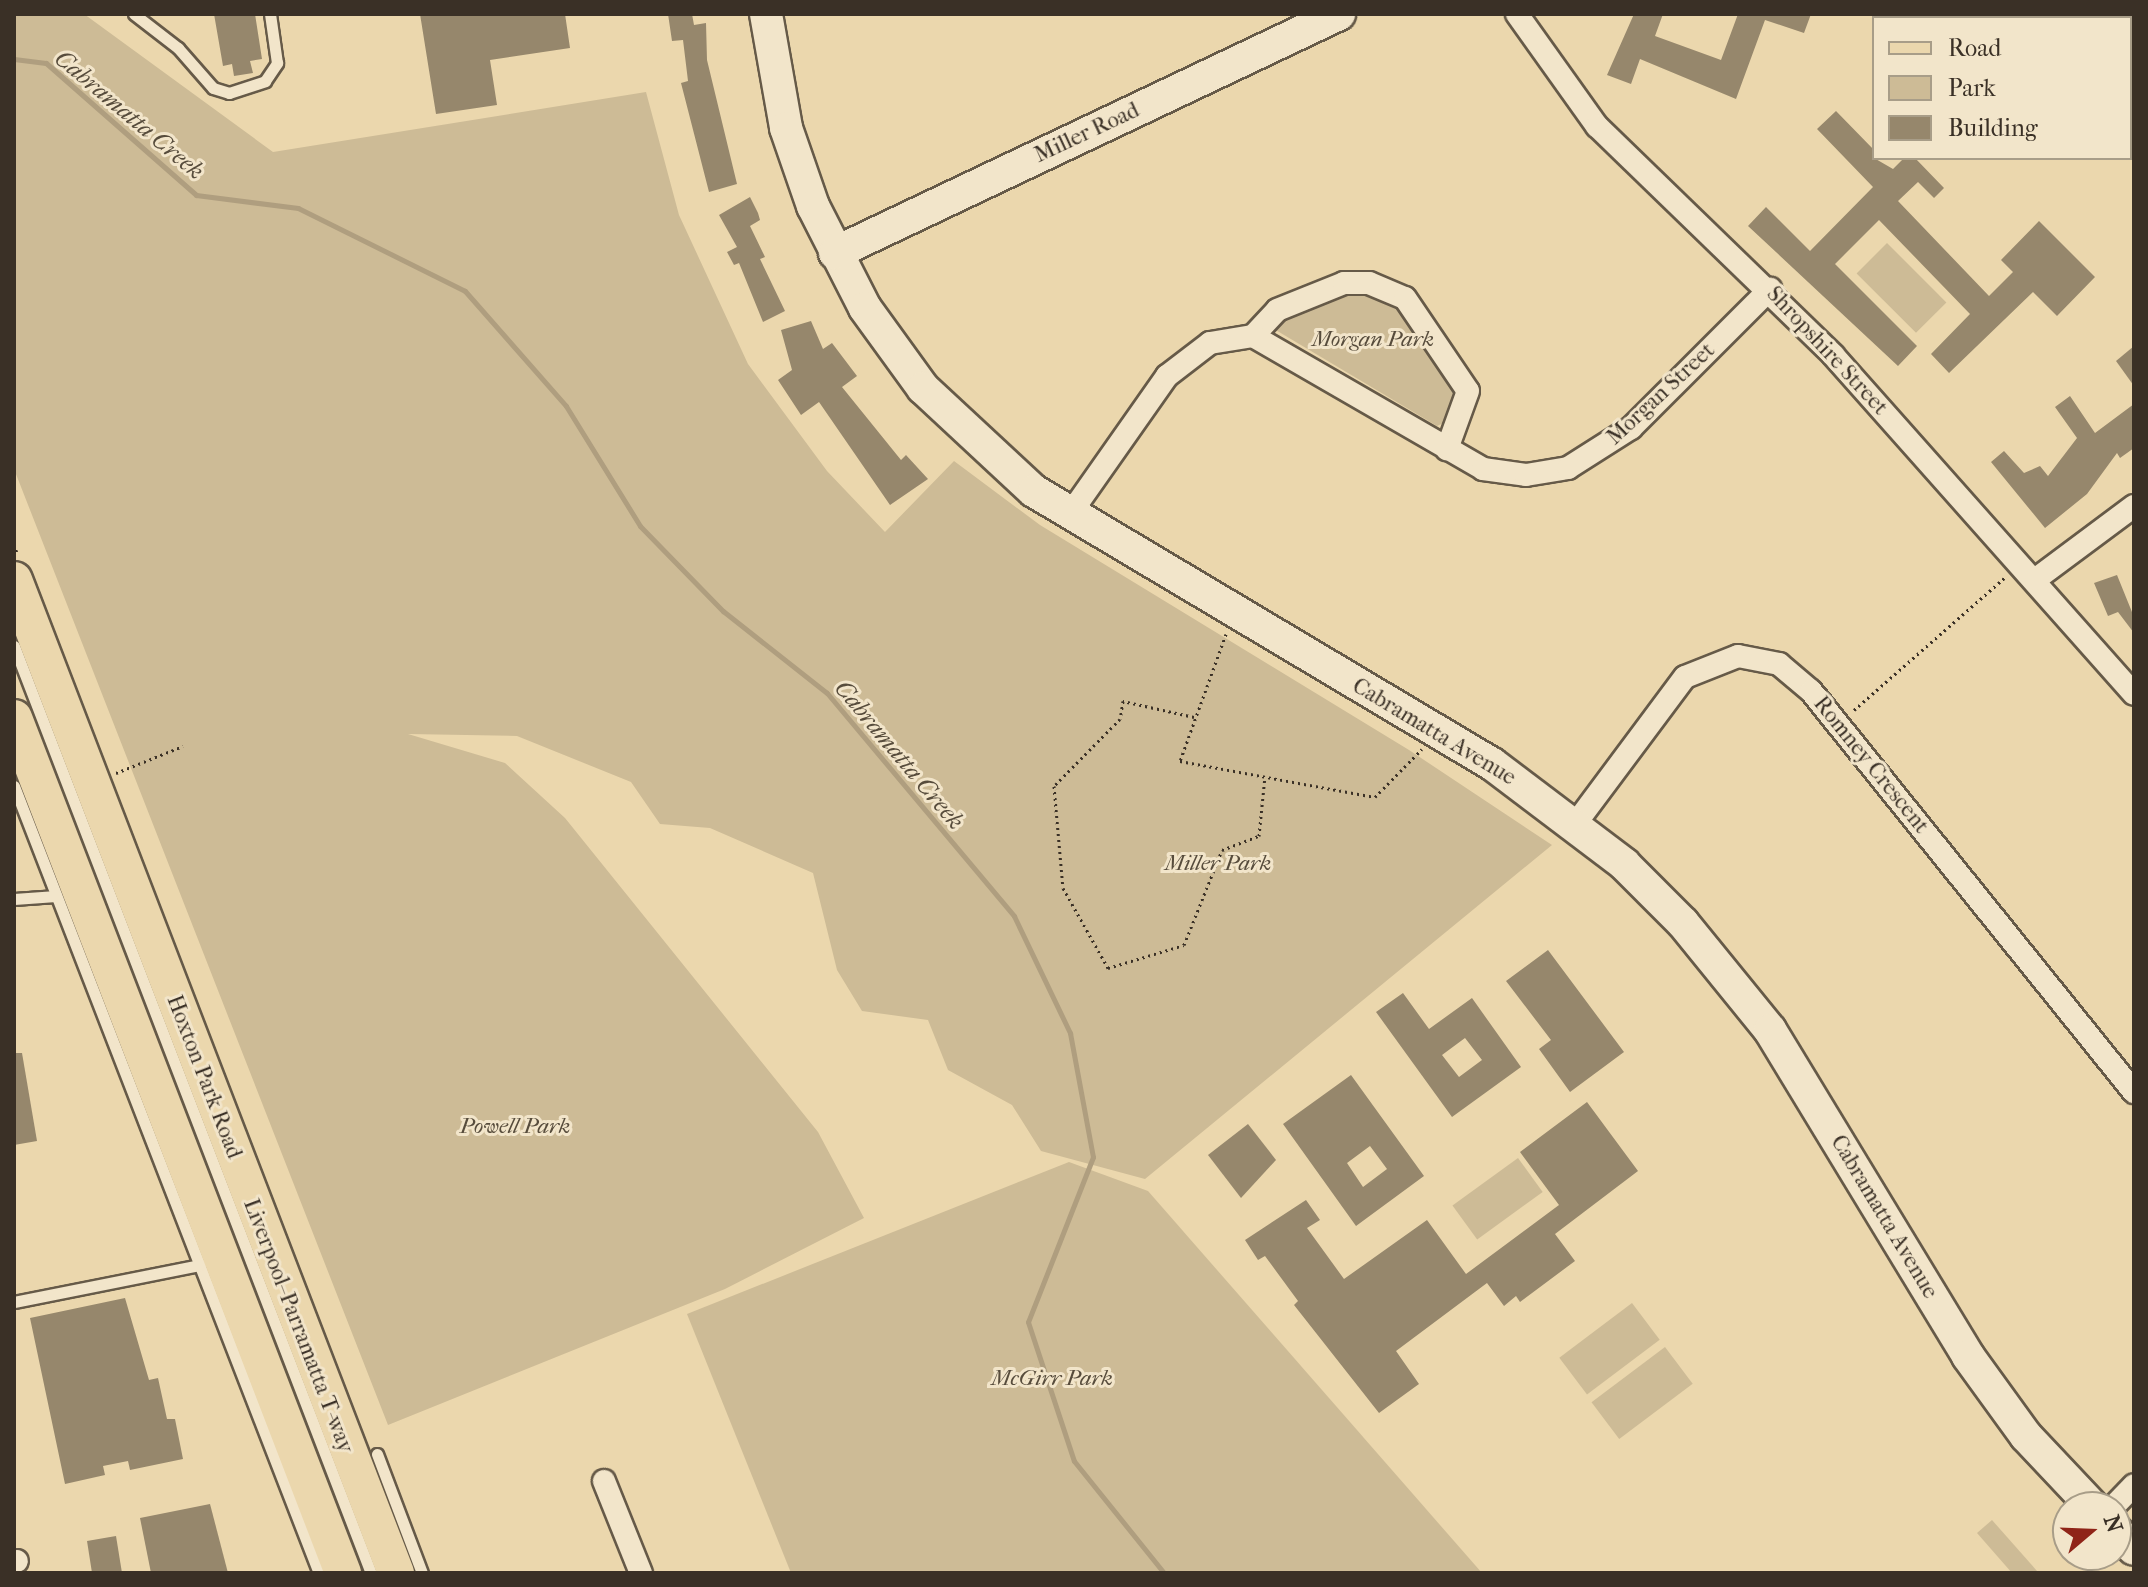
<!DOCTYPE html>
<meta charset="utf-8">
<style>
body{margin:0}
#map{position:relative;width:2148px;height:1587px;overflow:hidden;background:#ebd7ad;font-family:"IM FELL French Canon",serif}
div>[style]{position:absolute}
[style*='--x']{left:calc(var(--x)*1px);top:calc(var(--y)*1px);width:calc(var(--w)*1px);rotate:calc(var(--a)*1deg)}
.green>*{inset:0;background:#cdbb96;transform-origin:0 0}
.stream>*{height:5px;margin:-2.5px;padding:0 2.5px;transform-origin:2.5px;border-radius:2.5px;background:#af9e7f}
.building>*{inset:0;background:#96876c}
.path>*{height:3px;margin-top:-1.5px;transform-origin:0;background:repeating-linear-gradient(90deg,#3a3026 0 2px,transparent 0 6px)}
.roads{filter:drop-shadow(2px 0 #665a48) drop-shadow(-2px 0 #665a48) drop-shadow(0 2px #665a48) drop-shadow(0 -2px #665a48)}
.lane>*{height:11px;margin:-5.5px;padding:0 5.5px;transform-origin:5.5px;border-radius:5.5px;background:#f2e5ca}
.street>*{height:22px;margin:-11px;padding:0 11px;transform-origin:11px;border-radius:11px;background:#f2e5ca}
.secondary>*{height:32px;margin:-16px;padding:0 16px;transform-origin:16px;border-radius:16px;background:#f2e5ca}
.primary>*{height:36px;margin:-18px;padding:0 18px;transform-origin:18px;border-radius:18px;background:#ebd7ad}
span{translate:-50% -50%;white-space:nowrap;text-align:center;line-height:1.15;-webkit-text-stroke:6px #f2e5ca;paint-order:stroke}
.street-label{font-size:22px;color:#3a3026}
.park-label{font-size:22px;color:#574c3c;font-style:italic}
.water-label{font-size:24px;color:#574c3c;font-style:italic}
.frame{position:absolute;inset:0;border:16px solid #3a3026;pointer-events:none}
.legend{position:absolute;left:1872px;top:16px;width:260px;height:144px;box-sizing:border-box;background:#f2e5ca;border:2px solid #a89d88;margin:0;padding:10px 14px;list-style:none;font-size:24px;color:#3a3026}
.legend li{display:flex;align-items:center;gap:16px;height:40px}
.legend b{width:40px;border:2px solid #a89d88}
.north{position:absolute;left:2052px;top:1491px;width:80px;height:80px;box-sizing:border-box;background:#f2e5ca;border:2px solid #a89d88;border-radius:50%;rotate:71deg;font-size:22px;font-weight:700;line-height:32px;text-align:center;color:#3a3026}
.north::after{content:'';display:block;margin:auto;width:28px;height:36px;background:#8f2418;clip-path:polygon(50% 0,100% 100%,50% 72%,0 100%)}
</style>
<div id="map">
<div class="green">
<div style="clip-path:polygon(14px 14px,84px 14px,273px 152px,646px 92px,679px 215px,748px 364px,827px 471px,885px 532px,954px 461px,1040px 525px,1409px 750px,1552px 845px,1145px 1179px,1041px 1151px,1012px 1105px,948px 1070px,928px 1020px,862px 1011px,837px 970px,813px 873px,710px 828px,660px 824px,631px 782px,517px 736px,408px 734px,505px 763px,565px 818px,818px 1132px,864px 1218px,725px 1289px,388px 1425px,14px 469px)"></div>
<div style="left:1887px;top:243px;width:84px;height:43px;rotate:45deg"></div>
<div style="clip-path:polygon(1349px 289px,1407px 311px,1460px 384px,1452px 419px,1437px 426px,1274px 329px,1281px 320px)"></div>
<div style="left:1518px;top:1158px;width:42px;height:81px;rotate:54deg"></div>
<div style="clip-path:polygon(1069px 1162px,1148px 1191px,1482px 1573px,791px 1573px,687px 1314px)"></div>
<div style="left:1632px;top:1303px;width:46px;height:91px;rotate:53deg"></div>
<div style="left:1665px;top:1347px;width:46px;height:92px;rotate:53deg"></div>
<div style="clip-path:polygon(1992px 1520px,2037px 1571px,2035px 1573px,2012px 1573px,1977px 1533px)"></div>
</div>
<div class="stream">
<div style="--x:14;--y:59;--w:32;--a:7"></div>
<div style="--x:46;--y:63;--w:200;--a:41.3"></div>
<div style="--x:196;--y:195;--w:103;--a:7.3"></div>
<div style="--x:298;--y:208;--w:186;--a:26.4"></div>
<div style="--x:465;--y:291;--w:153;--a:48.7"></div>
<div style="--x:566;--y:406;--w:141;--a:58.3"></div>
<div style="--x:640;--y:526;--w:119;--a:45.7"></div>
<div style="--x:723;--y:611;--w:132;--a:38.3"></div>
<div style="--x:827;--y:693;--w:291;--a:50"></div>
<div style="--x:1014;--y:916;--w:130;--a:64.4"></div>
<div style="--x:1070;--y:1033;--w:126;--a:79.5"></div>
<div style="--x:1093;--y:1157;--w:177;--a:111.5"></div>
<div style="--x:1028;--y:1322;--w:146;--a:71.7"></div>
<div style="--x:1074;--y:1461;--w:144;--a:51.2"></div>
</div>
<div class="building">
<div style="clip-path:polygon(214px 14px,255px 14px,262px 59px,250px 61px,253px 73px,234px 76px,232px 64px,223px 66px)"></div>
<div style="clip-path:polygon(420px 14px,565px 14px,570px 48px,490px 60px,497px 105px,436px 114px)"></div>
<div style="clip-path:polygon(668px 14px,692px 14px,694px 25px,706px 23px,707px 60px,737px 184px,709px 192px,681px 83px,688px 81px,683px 40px,672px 41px)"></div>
<div style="clip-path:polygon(1634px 14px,1663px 14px,1655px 36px,1721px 60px,1738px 14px,1811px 14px,1804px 33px,1765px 20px,1736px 99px,1640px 59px,1631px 84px,1607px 75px)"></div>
<div style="clip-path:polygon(1836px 111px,1874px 150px,1874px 158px,1893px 169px,1904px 158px,1915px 158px,1944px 188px,1934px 198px,1918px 182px,1898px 201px,1989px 296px,2013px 272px,2001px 260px,2039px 221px,2095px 277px,2057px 316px,2033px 292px,1949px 373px,1931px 354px,1970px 314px,1879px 220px,1835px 264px,1917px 346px,1898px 366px,1748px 226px,1766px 207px,1810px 251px,1873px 187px,1817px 129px)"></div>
<div style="clip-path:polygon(750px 197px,758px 213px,760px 220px,750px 226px,765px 257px,760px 259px,785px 311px,763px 322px,739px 263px,734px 265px,727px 252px,737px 247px,719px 215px)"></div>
<div style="clip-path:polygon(811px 321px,823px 349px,832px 343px,857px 376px,842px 387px,901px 460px,906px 455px,928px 479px,890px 505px,819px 402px,801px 415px,778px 380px,792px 370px,781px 330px)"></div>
<div style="clip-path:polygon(2134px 346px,2134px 386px,2116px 361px)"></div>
<div style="clip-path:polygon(2070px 396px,2095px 433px,2134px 404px,2134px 448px,2120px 458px,2117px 453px,2087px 494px,2045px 528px,1991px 462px,2004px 451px,2024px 473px,2040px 466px,2048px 476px,2077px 438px,2055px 407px)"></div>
<div style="clip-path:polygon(2117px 575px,2134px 617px,2134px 633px,2118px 612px,2108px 616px,2094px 583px)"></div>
<div style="clip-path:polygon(1548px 950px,1624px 1052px,1570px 1092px,1539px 1049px,1551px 1040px,1506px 981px)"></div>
<div style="clip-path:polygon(evenodd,1403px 993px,1429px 1029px,1472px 998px,1521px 1067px,1452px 1117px,1376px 1012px,1403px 993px,1465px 1038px,1482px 1060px,1459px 1077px,1442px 1055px,1465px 1038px)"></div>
<div style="clip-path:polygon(14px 1053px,22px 1053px,37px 1141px,14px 1145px)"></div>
<div style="clip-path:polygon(evenodd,1351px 1075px,1424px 1176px,1356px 1226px,1283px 1124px,1351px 1075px,1370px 1146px,1387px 1169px,1363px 1187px,1347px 1163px,1370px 1146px)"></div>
<div style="clip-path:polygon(1587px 1102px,1638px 1171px,1555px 1234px,1575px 1261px,1520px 1302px,1516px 1296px,1504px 1306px,1487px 1283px,1396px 1351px,1419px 1384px,1379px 1413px,1294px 1305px,1298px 1301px,1265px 1256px,1258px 1260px,1245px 1240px,1306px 1200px,1320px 1220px,1307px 1228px,1344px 1279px,1427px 1220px,1466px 1274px,1559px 1205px,1520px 1152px)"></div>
<div style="clip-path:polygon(1248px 1124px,1276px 1160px,1241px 1198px,1208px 1155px)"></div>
<div style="clip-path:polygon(125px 1298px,149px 1380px,158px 1378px,167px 1419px,175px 1419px,183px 1459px,130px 1470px,128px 1461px,103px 1466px,105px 1475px,65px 1484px,30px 1318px)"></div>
<div style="clip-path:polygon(210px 1504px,228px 1573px,151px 1573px,140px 1518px)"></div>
<div style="clip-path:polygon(116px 1536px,122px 1573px,92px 1573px,87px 1541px)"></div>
</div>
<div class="path">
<div style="--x:14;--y:544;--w:9;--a:72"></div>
<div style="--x:1226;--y:634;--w:135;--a:109.9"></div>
<div style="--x:1180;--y:761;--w:198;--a:10.5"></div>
<div style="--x:1375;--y:797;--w:67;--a:-45.6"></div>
<div style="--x:1854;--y:710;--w:200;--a:-41.3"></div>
<div style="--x:1194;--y:717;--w:73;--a:-167.3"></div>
<div style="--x:1123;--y:701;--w:18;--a:99"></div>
<div style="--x:1120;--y:719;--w:94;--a:134.6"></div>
<div style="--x:1054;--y:786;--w:102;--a:85"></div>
<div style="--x:1063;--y:888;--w:92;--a:60.6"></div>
<div style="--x:1108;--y:968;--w:79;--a:-16.8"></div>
<div style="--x:1184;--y:945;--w:102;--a:-68.2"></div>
<div style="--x:1222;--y:850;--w:40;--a:-21"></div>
<div style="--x:1259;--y:836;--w:60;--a:-84.3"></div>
<div style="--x:116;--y:773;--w:72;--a:-21.9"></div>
<div style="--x:2086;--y:1573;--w:24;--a:-48"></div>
</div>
<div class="roads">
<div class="lane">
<div style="--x:134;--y:14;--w:56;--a:37.7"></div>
<div style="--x:178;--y:48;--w:53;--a:48.8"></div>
<div style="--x:213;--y:88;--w:17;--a:17"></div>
<div style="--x:229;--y:93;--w:38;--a:-18"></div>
<div style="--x:265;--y:81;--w:22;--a:-56"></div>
<div style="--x:277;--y:63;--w:49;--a:-98.1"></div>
<div style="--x:14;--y:646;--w:993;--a:68.94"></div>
<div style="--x:14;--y:786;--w:844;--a:68.82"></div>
<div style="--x:14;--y:899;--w:42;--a:-4.1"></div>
<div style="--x:14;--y:1302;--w:190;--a:-11.3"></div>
<div style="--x:377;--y:1454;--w:127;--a:69.3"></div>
</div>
<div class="street">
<div style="--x:1517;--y:14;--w:138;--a:54.5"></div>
<div style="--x:1597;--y:126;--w:329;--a:44.1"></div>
<div style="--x:1833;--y:355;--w:453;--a:48.4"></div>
<div style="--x:1253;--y:336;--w:35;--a:-47"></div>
<div style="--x:1277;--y:310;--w:72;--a:-21.9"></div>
<div style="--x:1344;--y:283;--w:25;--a:0"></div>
<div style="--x:1369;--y:283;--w:39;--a:23"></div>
<div style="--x:1405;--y:298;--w:112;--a:55.9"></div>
<div style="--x:1468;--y:391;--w:62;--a:109.9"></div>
<div style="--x:1070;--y:514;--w:169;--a:-54.9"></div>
<div style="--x:1167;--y:376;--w:54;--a:-37.5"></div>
<div style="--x:1210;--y:343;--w:44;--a:-9.2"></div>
<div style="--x:1253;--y:336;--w:266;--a:30"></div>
<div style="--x:1483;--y:469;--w:43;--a:7.9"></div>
<div style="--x:1526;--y:475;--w:43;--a:-9.5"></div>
<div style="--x:1568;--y:468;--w:75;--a:-32.4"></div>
<div style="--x:1631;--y:428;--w:197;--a:-45"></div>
<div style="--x:2036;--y:579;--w:122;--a:-36.7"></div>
<div style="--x:1576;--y:823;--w:182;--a:-53.3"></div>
<div style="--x:1685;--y:677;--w:57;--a:-21.6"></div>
<div style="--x:1738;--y:656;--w:42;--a:11"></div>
<div style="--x:1779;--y:664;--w:42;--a:40.2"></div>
<div style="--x:1811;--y:691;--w:515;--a:51.15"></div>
<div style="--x:604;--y:1481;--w:99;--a:68.1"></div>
<div style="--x:2113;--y:1507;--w:30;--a:-46"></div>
<div style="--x:14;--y:1562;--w:3;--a:-18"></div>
</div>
<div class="secondary">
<div style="--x:766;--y:14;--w:116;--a:80"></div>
<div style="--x:786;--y:128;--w:83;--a:70.9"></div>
<div style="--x:813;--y:206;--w:114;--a:63"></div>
<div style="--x:865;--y:308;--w:99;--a:54.1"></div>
<div style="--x:923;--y:388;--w:151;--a:42.9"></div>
<div style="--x:1034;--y:491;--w:533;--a:30.8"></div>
<div style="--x:1492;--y:764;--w:166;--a:37.1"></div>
<div style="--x:1624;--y:864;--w:83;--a:45"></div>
<div style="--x:1683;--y:923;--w:138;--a:50.9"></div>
<div style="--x:1770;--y:1030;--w:381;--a:58.7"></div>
<div style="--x:1968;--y:1356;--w:99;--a:54.1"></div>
<div style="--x:2026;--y:1436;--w:98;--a:46.7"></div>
<div style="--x:835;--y:253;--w:558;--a:-25.37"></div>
<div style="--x:2116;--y:1531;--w:25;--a:45"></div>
</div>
<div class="primary">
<div style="--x:14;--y:580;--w:1064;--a:68.96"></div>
<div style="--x:14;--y:718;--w:916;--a:68.95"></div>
</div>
</div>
<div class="street-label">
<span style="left:1087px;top:133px;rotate:-25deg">Miller Road</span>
<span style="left:1827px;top:351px;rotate:47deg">Shropshire Street</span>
<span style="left:1661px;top:394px;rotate:-43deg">Morgan Street</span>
<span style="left:1434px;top:732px;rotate:31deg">Cabramatta Avenue</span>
<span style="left:1871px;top:765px;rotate:51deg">Romney Crescent</span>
<span style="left:204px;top:1077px;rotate:69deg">Hoxton Park Road</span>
<span style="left:1884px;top:1217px;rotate:59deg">Cabramatta Avenue</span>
<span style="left:298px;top:1326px;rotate:69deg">Liverpool–Parramatta T-way</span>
</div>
<div class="park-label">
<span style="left:1373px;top:340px">Morgan Park</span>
<span style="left:1218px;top:864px">Miller Park</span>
<span style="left:515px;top:1127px">Powell Park</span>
<span style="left:1052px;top:1379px">McGirr Park</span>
</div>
<div class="water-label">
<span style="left:129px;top:115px;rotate:40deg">Cabramatta Creek</span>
<span style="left:899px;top:755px;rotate:50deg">Cabramatta Creek</span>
</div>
<div class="frame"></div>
<ul class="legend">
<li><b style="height:10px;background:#ebd7ad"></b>Road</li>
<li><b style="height:22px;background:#cdbb96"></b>Park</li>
<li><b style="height:22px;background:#96876c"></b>Building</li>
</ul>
<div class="north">N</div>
</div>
